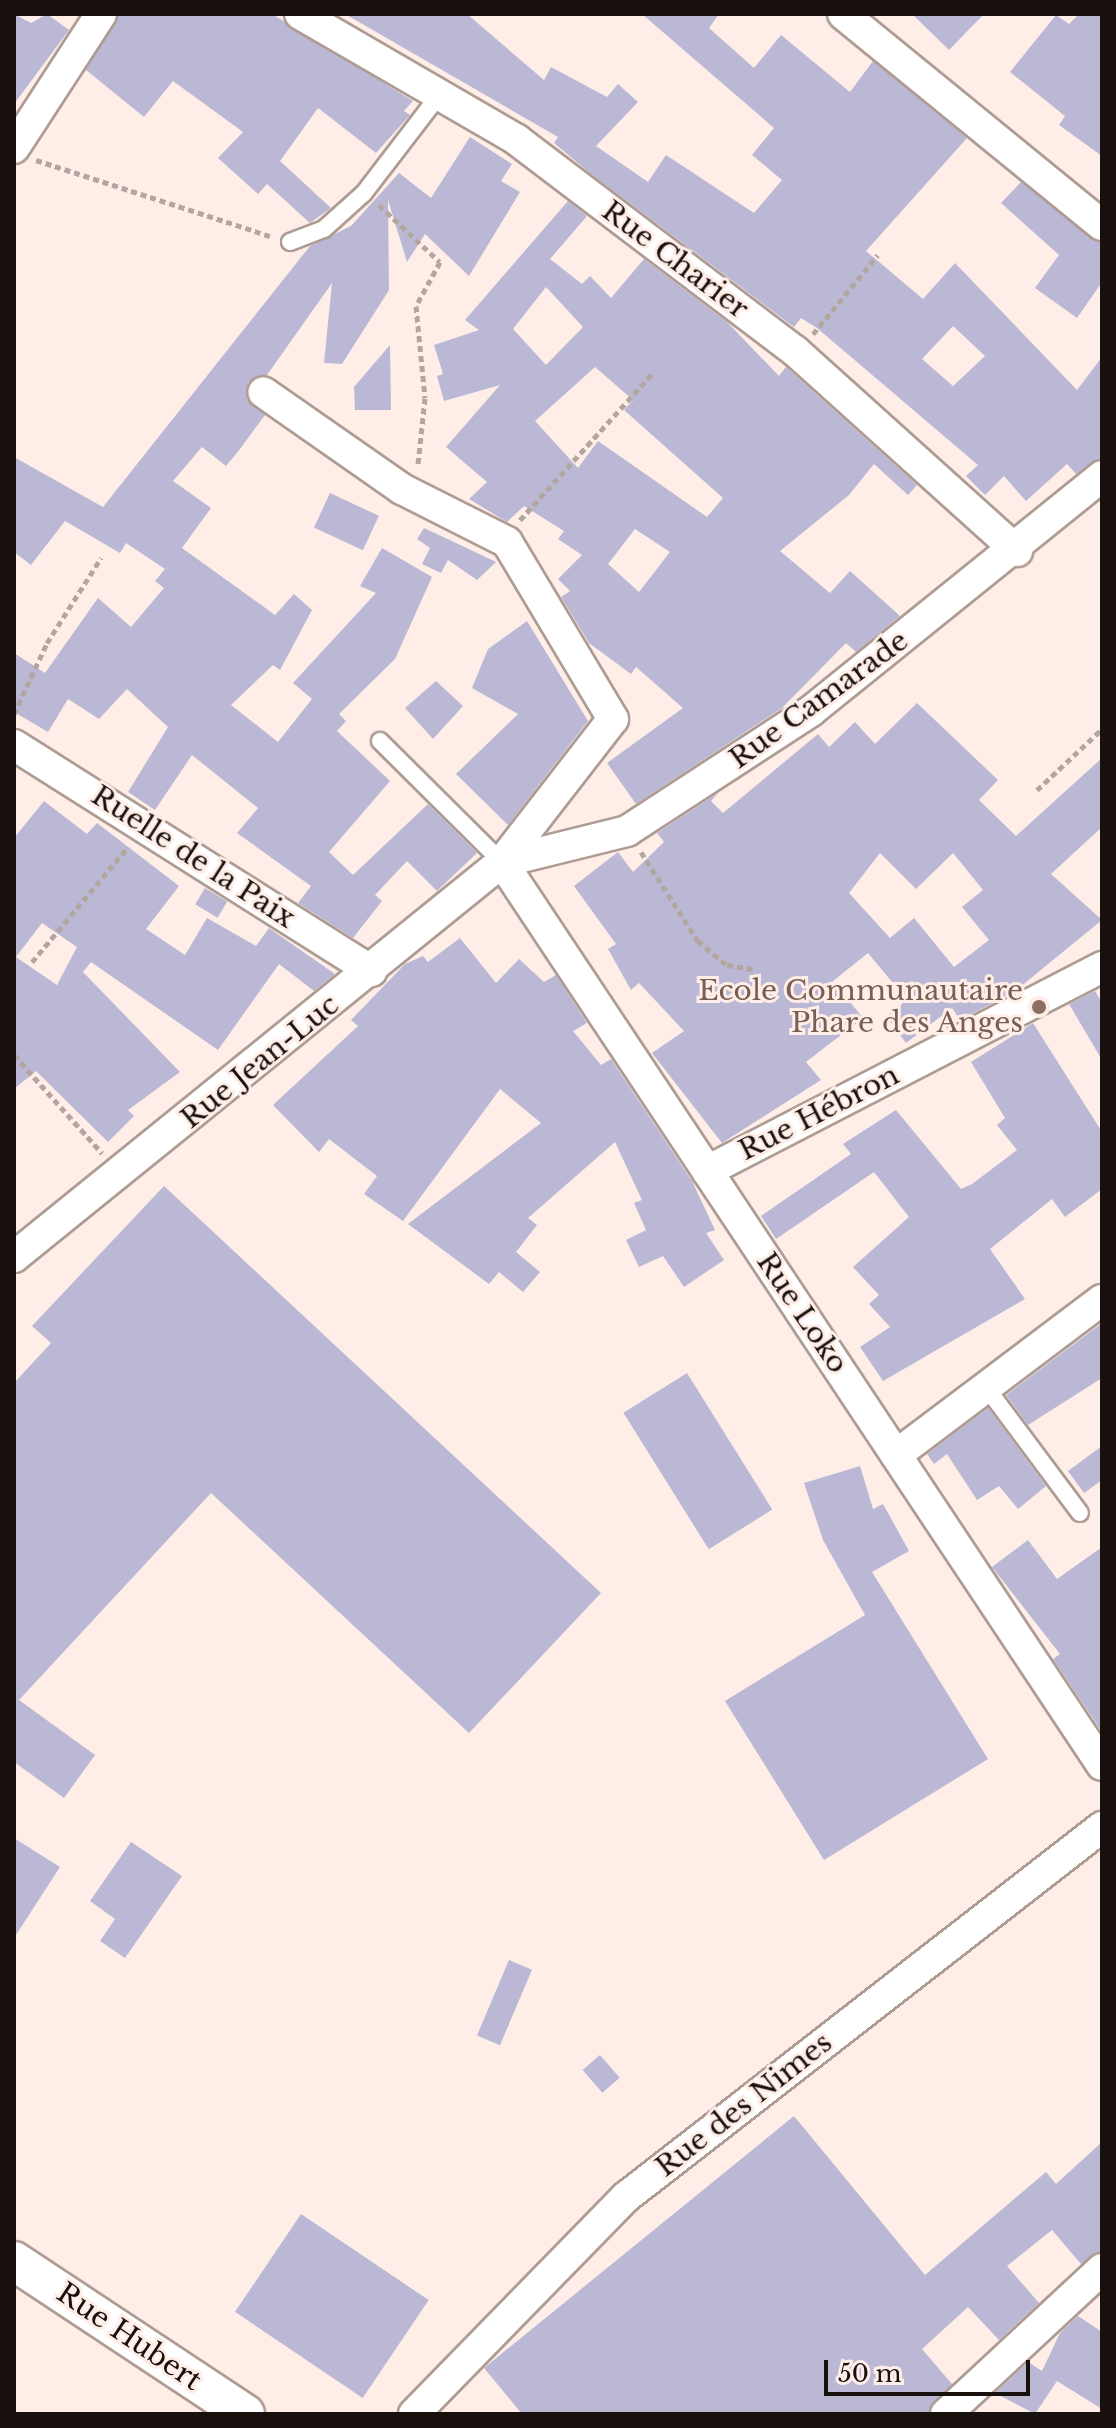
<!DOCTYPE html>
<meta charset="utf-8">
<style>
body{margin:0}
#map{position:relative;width:1116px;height:2428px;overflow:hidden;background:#feeee7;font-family:"Libre Baskerville",serif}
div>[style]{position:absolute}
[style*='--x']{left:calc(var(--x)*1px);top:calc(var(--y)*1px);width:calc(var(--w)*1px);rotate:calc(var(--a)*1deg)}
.building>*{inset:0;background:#bbb8d6;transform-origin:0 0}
.path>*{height:5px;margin-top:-2.5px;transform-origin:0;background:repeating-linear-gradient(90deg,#b3a6a0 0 6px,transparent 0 10px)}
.roads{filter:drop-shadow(2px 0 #ae9c93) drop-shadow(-2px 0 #ae9c93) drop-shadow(0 2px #ae9c93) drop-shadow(0 -2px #ae9c93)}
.service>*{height:16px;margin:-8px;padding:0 8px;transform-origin:8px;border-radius:8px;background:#fff}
.minor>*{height:30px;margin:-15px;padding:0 15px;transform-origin:15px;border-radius:15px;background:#fff}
.tertiary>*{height:38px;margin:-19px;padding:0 19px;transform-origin:19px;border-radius:19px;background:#fff}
.dots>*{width:22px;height:22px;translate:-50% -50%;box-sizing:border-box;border:4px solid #feeee7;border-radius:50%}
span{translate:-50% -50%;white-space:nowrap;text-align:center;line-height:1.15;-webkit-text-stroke:6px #feeee7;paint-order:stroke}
.street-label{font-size:28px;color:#17100d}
.education-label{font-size:28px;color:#785e54}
.right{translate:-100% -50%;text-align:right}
.frame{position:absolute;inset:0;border:16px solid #17100d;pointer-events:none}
.scale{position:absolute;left:824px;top:2360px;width:206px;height:36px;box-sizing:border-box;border:4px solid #17100d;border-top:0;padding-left:10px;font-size:24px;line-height:28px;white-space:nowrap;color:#17100d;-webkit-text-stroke:6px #feeee7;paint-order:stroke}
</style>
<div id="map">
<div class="building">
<div style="clip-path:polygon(14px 14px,31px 23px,47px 14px,69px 30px,14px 104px)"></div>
<div style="clip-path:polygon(119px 14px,272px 14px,413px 101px,404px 111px,410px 115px,376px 153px,318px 108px,280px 161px,331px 208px,310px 223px,267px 184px,258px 194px,218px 158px,243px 132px,173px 81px,144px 117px,86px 70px)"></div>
<div style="clip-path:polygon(evenodd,345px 14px,467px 14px,544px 80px,551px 67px,607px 97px,618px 84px,638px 102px,596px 146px,648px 182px,666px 155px,754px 213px,782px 180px,752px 155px,774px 128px,642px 14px,719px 14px,709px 28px,754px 68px,781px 35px,850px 92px,873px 61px,967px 138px,866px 251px,923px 299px,955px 263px,1077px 390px,1102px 357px,1102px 458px,1076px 474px,1067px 464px,1026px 501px,1004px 476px,985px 495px,966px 476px,978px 465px,817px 328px,801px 318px,794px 327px,591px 174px,554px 143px,558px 137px,345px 14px,953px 326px,985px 356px,953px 386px,922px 359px,953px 326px)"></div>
<div style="clip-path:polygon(912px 14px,984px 14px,949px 50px)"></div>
<div style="clip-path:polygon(1079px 14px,1102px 14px,1102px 156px,1059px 125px,1065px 116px,1010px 72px,1056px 15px,1069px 24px)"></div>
<div style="clip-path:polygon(470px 137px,512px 164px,501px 181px,520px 192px,469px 276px,425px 234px,407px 262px,388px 200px,389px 290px,342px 364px,324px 363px,332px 283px,267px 375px,248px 382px,247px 400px,265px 415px,240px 449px,226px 466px,202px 447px,173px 481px,211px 508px,182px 548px,275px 615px,294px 594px,312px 610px,280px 670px,273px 665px,231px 705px,278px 742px,312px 699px,293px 683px,376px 593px,360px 586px,382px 548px,432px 577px,395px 659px,339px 714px,346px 721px,337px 731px,390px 781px,329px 852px,353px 875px,428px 804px,477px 853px,437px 891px,407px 861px,375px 895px,382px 901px,353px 938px,298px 903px,311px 886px,237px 833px,258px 808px,192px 755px,155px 810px,128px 792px,168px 727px,127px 689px,99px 719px,68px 699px,48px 732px,14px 712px,14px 653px,45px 673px,98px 598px,131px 627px,164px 588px,155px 581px,165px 569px,126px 543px,120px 553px,65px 521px,31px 565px,14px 552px,14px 457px,103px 507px,310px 246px,351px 226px,399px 173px,431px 198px)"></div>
<div style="clip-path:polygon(1021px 182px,1102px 243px,1102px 282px,1077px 318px,1035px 288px,1059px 255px,1001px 203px)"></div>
<div style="clip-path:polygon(evenodd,568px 201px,587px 216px,550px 259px,582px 284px,590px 276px,611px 298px,644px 259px,727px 322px,779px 376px,786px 367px,917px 485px,908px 495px,874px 464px,849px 495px,780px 551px,830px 593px,850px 571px,900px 616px,856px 652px,846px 643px,782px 708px,636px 804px,607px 763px,683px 708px,636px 667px,631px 674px,589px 643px,561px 597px,570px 591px,558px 579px,582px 555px,558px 539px,564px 531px,524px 506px,507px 522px,469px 499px,487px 482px,446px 447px,500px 385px,444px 401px,437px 376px,443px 374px,434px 345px,479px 330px,465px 320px,568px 201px,546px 287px,583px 327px,546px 365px,513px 329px,546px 287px,568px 201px,595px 367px,633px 400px,624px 410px,723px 498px,707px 517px,598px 441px,578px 468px,535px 421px,595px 367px,568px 201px,635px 529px,670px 552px,639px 592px,608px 564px,635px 529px)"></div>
<div style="clip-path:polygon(390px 345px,391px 410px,355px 410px,354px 387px)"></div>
<div style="left:330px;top:493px;width:54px;height:38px;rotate:25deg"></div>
<div style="clip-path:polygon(424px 528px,456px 543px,496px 562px,477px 580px,448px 560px,441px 573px,422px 564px,430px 548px,417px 539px)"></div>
<div style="clip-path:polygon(527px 621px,588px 721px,508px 825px,456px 774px,518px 714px,472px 688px,488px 649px)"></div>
<div style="clip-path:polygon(436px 681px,463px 706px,433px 739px,405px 708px)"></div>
<div style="clip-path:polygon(evenodd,917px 703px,998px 780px,979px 800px,1016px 836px,1102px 758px,1102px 827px,1051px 874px,1102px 920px,1014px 992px,960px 1020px,952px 1008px,906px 1043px,886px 1016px,907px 1000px,868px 953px,833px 981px,863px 1018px,806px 1062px,821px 1080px,722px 1143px,652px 1053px,684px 1031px,639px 983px,631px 990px,608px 949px,616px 944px,574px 886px,618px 852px,633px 872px,664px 842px,657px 833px,718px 793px,711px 801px,723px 813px,818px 734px,829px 747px,855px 722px,875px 744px,917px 703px,880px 853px,916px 889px,953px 853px,983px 890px,962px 907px,989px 940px,954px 967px,914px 918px,890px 938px,849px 893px,880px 853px)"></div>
<div style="clip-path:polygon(evenodd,44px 801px,87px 834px,97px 823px,179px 886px,146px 929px,185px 955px,207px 918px,256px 946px,269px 928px,335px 974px,314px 991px,279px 964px,218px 1050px,91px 962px,83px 972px,180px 1072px,128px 1110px,134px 1116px,108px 1142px,36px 1071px,14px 1089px,14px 838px,44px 801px,42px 923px,77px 947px,57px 985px,16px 957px,42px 923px)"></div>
<div style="left:205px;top:888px;width:26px;height:19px;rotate:31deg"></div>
<div style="clip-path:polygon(460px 938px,496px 983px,519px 959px,544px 982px,556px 975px,587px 1023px,573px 1031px,601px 1065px,611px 1059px,692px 1181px,715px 1230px,706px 1233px,724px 1260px,684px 1287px,663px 1256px,639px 1267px,626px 1240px,646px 1230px,634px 1203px,642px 1200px,615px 1142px,528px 1218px,537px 1225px,516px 1252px,540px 1272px,523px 1292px,499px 1272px,489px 1284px,408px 1224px,541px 1123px,500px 1089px,403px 1221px,364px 1194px,377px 1176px,329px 1139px,319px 1152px,273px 1105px,358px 1026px,351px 1020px,405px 964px,423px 956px,428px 962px)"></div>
<div style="clip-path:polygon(1095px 991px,1102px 1003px,1102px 1060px,1069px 1004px)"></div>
<div style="clip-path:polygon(1033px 1023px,1102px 1132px,1102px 1189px,1065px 1217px,1052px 1199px,990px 1249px,1025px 1299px,883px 1381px,860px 1347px,890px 1327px,869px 1304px,879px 1295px,853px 1267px,909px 1217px,874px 1172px,776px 1239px,761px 1216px,851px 1154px,843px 1144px,896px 1110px,961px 1189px,972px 1184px,1017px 1150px,997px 1125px,1005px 1118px,971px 1062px)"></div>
<div style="clip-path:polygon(164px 1186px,601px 1593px,469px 1733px,211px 1493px,19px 1700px,95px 1755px,64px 1798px,14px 1762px,14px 1383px,51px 1343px,32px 1326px)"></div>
<div style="clip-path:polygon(1102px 1323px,1102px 1378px,1028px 1425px,1006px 1395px)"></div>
<div style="left:687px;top:1373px;width:161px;height:75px;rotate:58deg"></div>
<div style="clip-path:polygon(988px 1408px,1046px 1486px,1018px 1509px,999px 1486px,977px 1500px,947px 1454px,934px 1464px,927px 1454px)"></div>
<div style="clip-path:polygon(1102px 1446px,1102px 1480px,1084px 1493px,1068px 1471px)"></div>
<div style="clip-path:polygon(860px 1466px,873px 1509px,883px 1504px,909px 1551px,872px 1572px,988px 1759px,824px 1860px,725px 1701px,865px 1615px,823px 1540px,804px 1483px)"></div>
<div style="clip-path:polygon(1028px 1540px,1057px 1579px,1102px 1547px,1102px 1732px,1053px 1659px,1060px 1654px,992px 1567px)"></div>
<div style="clip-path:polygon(14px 1838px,60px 1867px,14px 1938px)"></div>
<div style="clip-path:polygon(131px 1842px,182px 1876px,125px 1958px,100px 1941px,115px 1919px,90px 1901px)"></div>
<div style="left:509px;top:1960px;width:25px;height:82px;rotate:23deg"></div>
<div style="left:600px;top:2055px;width:30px;height:23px;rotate:49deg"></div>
<div style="clip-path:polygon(794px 2116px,925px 2275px,1046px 2172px,1056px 2184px,1102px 2142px,1102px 2252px,1081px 2264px,1052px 2230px,1007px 2266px,1039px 2303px,999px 2340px,968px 2307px,922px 2349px,952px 2384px,928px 2414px,522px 2414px,484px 2368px)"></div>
<div style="left:301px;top:2214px;width:154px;height:118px;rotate:34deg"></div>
<div style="clip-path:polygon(1078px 2316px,1102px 2332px,1102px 2409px,1057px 2381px,1035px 2414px,995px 2393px,1028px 2362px,1042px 2371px,1060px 2333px)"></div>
</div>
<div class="path">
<div style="--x:36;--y:160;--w:246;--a:18"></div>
<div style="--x:379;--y:205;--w:83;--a:43.1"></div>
<div style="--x:440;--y:262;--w:50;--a:118.6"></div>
<div style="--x:416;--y:306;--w:92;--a:84.4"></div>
<div style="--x:425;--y:398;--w:67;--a:96"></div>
<div style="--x:813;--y:334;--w:102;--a:-50.6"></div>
<div style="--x:520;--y:520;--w:198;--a:-47.9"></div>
<div style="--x:14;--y:714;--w:78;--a:-65.1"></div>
<div style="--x:47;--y:643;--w:101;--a:-57.6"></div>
<div style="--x:1037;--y:790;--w:89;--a:-43.2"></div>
<div style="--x:641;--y:852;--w:106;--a:57.4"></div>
<div style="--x:698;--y:941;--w:38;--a:40"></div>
<div style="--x:727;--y:965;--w:26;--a:9"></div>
<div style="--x:32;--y:962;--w:148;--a:-50.2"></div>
<div style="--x:14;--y:1055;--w:132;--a:48.1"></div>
</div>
<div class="roads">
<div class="service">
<div style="--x:290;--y:242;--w:36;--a:-21"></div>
<div style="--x:324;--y:229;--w:54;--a:-42"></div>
<div style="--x:364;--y:193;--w:118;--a:-52.5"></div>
<div style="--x:380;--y:741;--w:172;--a:44.8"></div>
<div style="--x:986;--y:1387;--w:157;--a:53.3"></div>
</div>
<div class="minor">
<div style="--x:300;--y:14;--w:251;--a:30.1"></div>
<div style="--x:517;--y:140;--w:349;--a:37.2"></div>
<div style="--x:795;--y:351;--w:299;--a:42"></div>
<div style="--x:843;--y:14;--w:334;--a:39.2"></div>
<div style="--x:14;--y:148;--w:160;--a:-57"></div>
<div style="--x:14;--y:745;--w:423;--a:32.3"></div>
<div style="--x:502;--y:862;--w:1084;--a:56.4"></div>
<div style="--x:502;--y:862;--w:129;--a:-13.9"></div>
<div style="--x:627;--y:831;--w:220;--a:-33.1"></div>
<div style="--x:811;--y:711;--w:374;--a:-38.9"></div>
<div style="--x:707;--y:1171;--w:445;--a:-27.3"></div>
<div style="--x:14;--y:1257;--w:628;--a:-38.99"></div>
<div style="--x:502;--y:862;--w:181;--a:-52.2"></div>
<div style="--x:613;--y:719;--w:206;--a:-120.9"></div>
<div style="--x:507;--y:542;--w:118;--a:-153.2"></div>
<div style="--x:402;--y:489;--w:169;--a:-145.1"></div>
<div style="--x:896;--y:1455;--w:258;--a:-37"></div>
<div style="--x:414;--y:2414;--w:303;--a:-45.7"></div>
<div style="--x:626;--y:2197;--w:603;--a:-37.86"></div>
<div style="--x:946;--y:2414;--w:213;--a:-42.9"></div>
</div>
<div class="tertiary">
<div style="--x:14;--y:2261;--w:277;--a:33.5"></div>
</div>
</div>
<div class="dots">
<div style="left:1039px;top:1007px;background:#8d6e63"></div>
</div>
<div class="street-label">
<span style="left:675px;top:260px;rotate:37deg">Rue Charier</span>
<span style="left:819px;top:700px;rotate:-36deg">Rue Camarade</span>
<span style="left:193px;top:857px;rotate:33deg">Ruelle de la Paix</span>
<span style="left:260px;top:1062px;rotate:-39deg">Rue Jean-Luc</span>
<span style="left:819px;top:1113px;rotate:-27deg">Rue Hébron</span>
<span style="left:802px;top:1313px;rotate:56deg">Rue Loko</span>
<span style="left:744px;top:2105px;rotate:-38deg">Rue des Nimes</span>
<span style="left:129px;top:2337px;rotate:34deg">Rue Hubert</span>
</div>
<div class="education-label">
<span class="right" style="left:1023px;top:1007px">Ecole Communautaire<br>Phare des Anges</span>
</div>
<div class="frame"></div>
<div class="scale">50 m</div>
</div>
